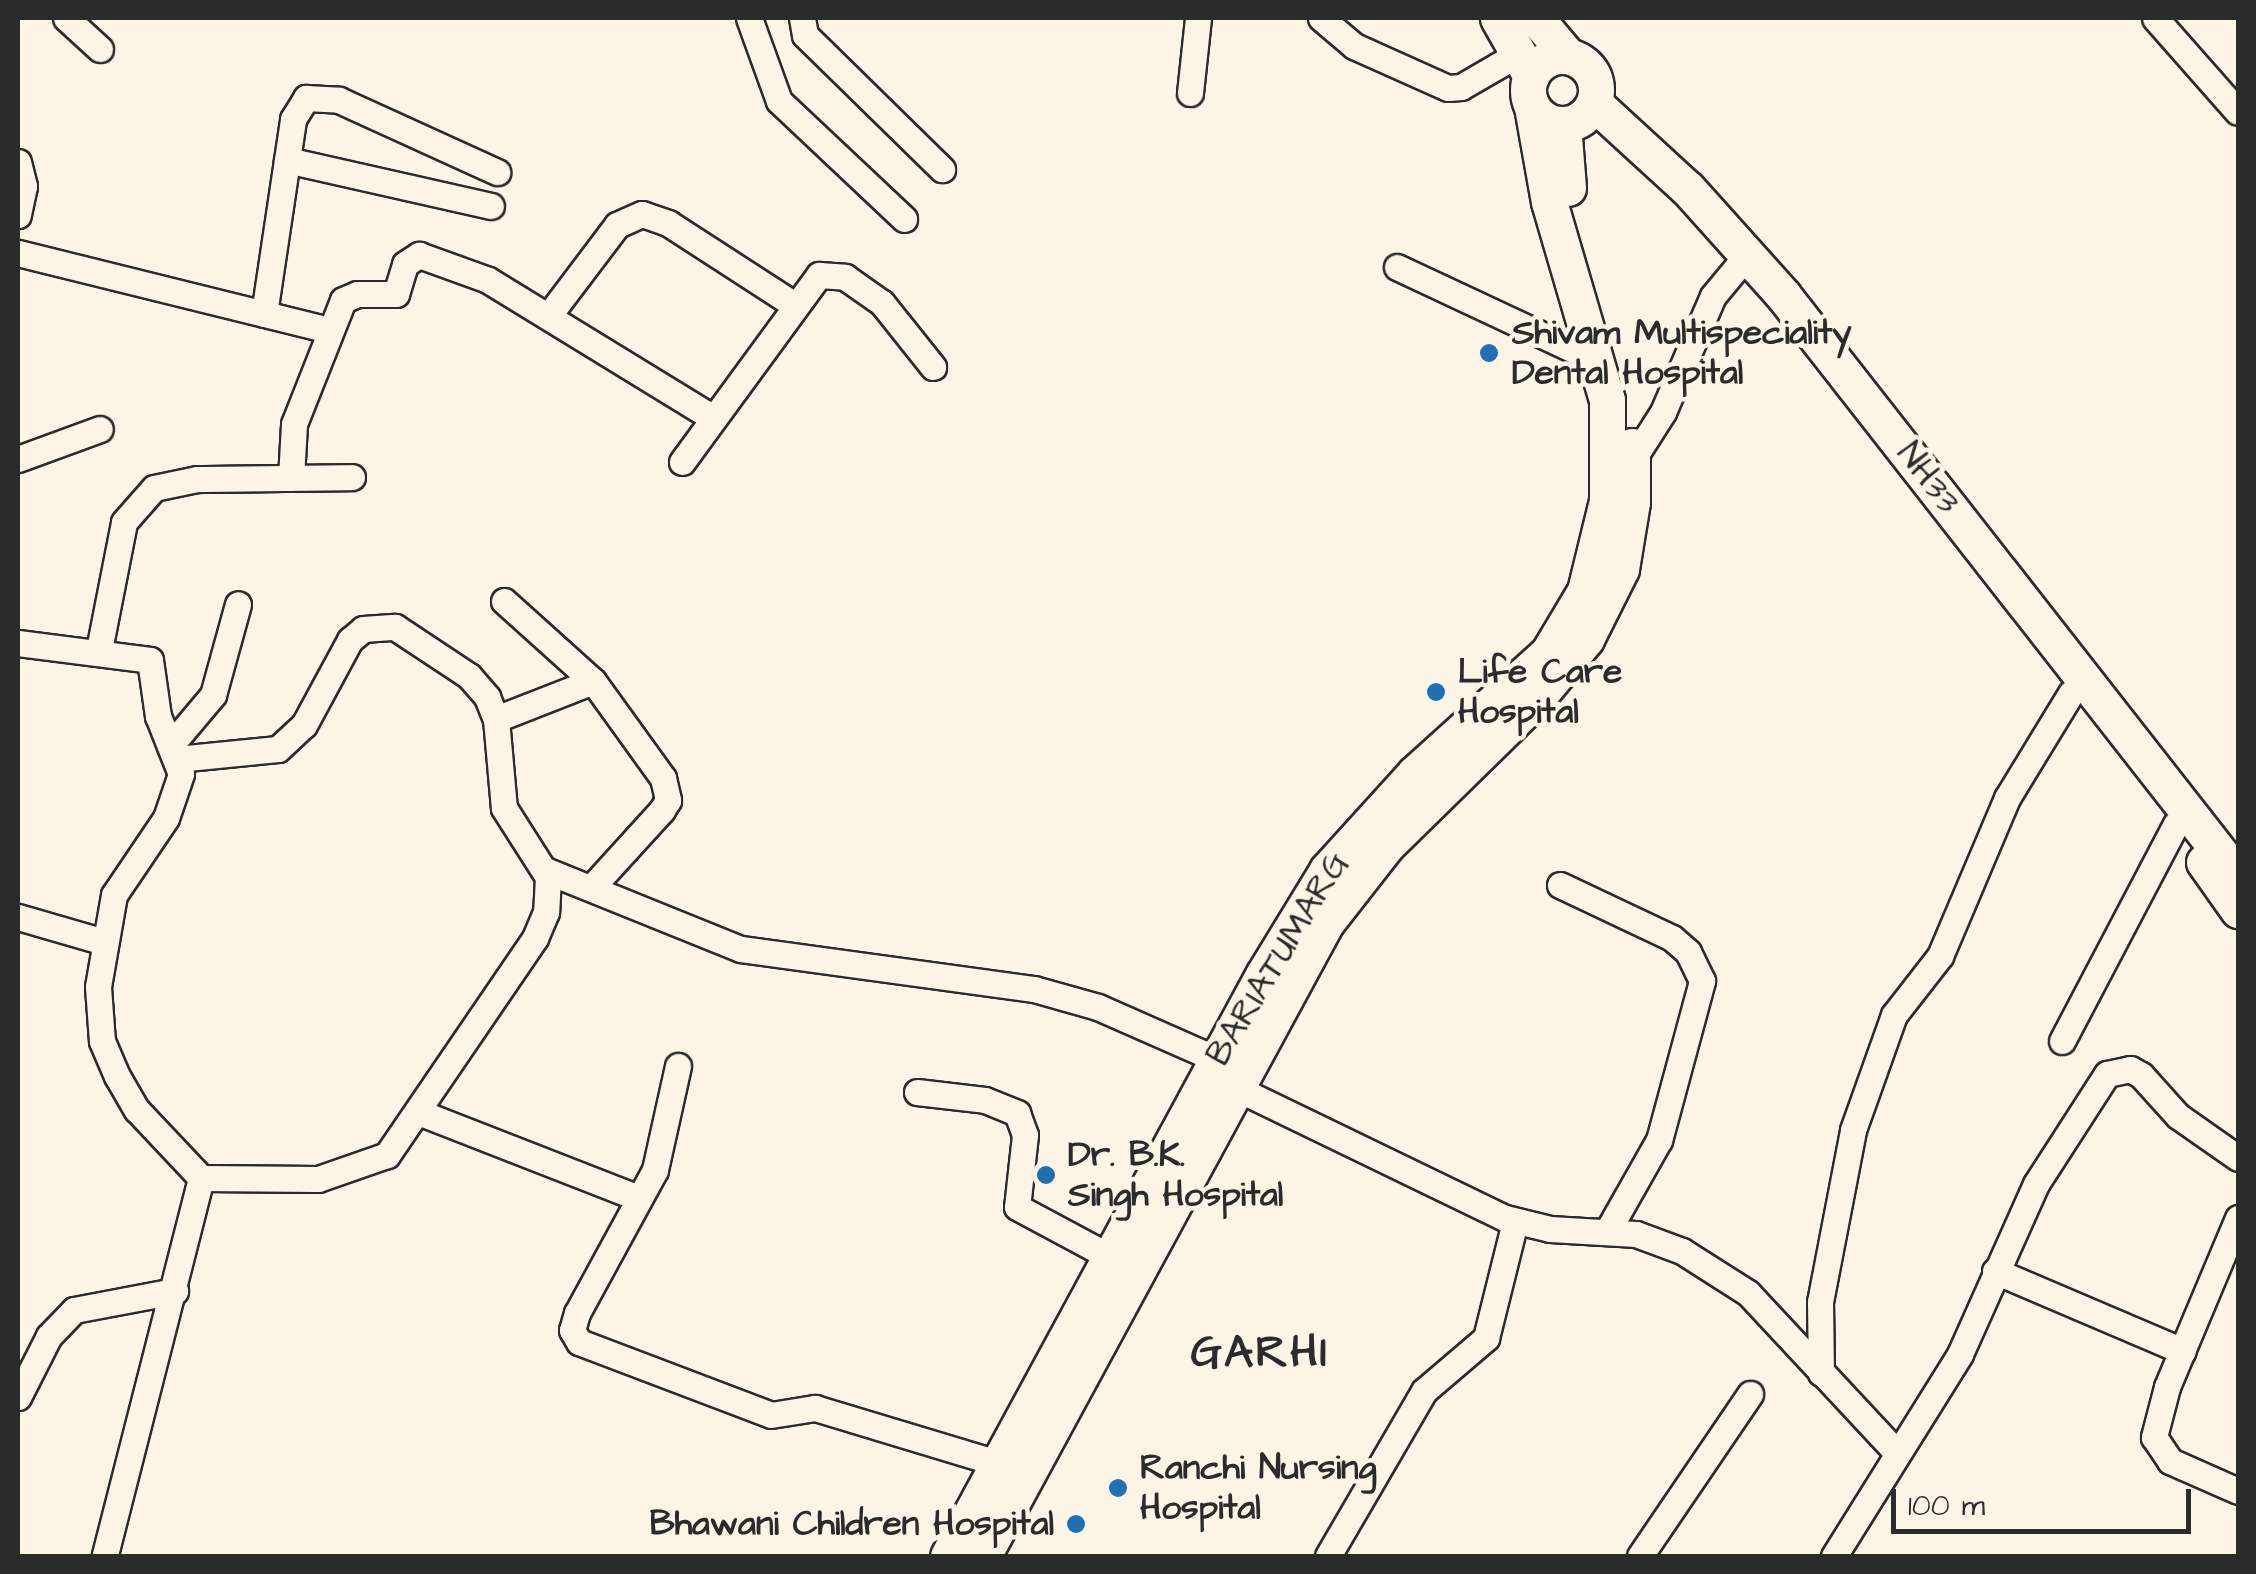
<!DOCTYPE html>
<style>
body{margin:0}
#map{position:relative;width:2256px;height:1574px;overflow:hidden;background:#fcf5e5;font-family:"Architects Daughter",sans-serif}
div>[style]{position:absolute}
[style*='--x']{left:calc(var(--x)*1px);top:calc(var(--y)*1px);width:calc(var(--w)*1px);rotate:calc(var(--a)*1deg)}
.roads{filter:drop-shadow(2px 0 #2b2b2b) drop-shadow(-2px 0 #2b2b2b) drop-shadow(0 2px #2b2b2b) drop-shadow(0 -2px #2b2b2b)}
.minor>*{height:25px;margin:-12.5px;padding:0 12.5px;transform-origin:12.5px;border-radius:12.5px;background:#fcf5e5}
.secondary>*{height:35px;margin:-17.5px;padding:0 17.5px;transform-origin:17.5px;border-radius:17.5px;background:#fcf5e5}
.secondary>.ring{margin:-17.5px;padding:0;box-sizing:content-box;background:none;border:35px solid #fcf5e5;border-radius:50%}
.dots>*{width:28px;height:28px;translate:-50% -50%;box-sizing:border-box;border:5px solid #fcf5e5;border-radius:50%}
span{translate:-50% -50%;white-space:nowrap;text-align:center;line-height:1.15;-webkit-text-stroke:9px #fcf5e5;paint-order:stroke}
.poi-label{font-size:35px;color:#2b2b2b;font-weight:700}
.left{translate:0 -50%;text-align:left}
.right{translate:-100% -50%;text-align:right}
.street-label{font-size:35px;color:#2b2b2b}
.district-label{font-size:45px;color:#2b2b2b;font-weight:700;letter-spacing:2.5px}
.frame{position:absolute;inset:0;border:20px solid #2b2b2b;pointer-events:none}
.scale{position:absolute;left:1891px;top:1489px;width:300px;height:45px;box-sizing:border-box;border:5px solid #2b2b2b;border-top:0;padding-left:12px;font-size:30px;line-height:35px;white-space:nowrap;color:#2b2b2b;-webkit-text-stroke:8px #fcf5e5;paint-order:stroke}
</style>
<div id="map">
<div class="roads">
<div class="minor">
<div style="--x:66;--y:18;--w:46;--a:42.4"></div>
<div style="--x:749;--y:18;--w:88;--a:70.1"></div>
<div style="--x:779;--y:101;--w:172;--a:43.3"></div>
<div style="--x:802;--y:18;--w:17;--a:80"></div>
<div style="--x:805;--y:35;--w:192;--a:44.4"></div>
<div style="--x:1321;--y:18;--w:43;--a:40.3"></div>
<div style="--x:1354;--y:46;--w:103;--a:24.1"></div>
<div style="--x:1448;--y:88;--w:13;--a:-4"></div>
<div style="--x:1461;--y:87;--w:66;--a:-30.1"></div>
<div style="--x:2155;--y:18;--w:125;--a:48.6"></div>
<div style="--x:1190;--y:93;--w:75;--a:-83.9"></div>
<div style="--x:287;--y:160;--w:209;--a:12.7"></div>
<div style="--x:18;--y:162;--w:25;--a:76"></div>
<div style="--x:24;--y:186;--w:30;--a:102"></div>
<div style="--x:18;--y:253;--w:321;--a:13.9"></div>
<div style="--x:1397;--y:267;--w:224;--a:25.1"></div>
<div style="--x:264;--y:314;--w:197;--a:-81.5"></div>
<div style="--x:293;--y:119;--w:25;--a:-58"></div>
<div style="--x:306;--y:98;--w:33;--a:3"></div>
<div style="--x:339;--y:100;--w:174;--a:24.5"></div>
<div style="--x:549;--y:315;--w:113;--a:-52.9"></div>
<div style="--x:617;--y:225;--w:27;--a:-24"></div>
<div style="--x:642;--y:214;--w:28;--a:19"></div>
<div style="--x:668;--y:223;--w:149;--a:32.9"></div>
<div style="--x:18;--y:459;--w:87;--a:-20.1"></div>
<div style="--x:1633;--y:459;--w:56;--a:-57.4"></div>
<div style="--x:1663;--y:412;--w:126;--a:-66.7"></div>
<div style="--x:1713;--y:296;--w:53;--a:-50.3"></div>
<div style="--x:682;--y:462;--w:232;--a:-53.8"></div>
<div style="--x:819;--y:275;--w:26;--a:4"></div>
<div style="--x:845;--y:277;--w:45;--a:35.1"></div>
<div style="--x:882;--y:303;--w:82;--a:51.4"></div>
<div style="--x:291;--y:478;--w:54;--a:-86.8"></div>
<div style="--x:294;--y:424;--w:133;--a:-68.4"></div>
<div style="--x:343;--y:300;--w:15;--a:-23"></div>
<div style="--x:357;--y:294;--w:39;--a:0"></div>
<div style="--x:396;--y:294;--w:31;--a:-73"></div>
<div style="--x:405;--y:264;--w:17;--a:-33"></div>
<div style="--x:419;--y:255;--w:73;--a:19.9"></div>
<div style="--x:488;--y:280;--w:264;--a:31.5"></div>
<div style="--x:504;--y:601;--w:120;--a:42"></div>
<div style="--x:18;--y:643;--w:133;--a:7.3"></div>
<div style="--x:150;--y:660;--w:57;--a:81.9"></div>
<div style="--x:158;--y:716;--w:62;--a:68.4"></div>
<div style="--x:181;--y:774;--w:46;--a:108.8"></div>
<div style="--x:166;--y:818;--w:93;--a:124"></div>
<div style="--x:114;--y:895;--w:93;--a:99.9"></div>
<div style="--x:98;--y:987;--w:54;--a:85.8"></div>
<div style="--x:102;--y:1041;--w:38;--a:67"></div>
<div style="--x:117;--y:1076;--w:39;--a:60"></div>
<div style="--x:137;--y:1110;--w:93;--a:46.7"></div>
<div style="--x:201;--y:1178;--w:390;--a:104.3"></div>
<div style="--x:99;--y:650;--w:130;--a:-78.9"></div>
<div style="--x:124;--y:522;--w:45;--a:-48.6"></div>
<div style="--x:154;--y:488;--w:44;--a:-11.8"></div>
<div style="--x:197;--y:479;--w:155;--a:-0.7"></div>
<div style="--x:496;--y:719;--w:104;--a:-21.4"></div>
<div style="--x:593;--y:681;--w:120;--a:54.2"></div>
<div style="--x:663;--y:778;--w:23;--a:77"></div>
<div style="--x:668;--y:800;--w:12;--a:121"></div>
<div style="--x:662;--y:810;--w:105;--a:132.3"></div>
<div style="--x:170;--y:746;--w:67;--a:-49.9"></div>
<div style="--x:213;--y:695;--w:94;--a:-74.6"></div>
<div style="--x:177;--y:759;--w:101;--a:-5.7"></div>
<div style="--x:278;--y:749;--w:35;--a:-43"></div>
<div style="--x:304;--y:725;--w:97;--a:-61.6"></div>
<div style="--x:350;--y:640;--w:17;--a:-40"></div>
<div style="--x:363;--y:629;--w:32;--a:-4"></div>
<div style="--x:395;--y:627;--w:89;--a:33.5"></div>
<div style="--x:469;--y:676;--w:28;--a:49"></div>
<div style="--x:487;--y:697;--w:24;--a:68"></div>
<div style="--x:496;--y:719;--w:89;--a:84.9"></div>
<div style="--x:504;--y:808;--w:82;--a:57.5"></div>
<div style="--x:548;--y:877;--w:35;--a:93"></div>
<div style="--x:546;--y:912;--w:28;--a:113"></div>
<div style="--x:535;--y:938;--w:263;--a:124.3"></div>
<div style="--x:387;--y:1155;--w:73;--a:160.8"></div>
<div style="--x:318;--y:1179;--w:117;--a:-179.5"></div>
<div style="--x:545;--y:870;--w:211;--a:22"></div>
<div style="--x:741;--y:949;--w:296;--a:7.8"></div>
<div style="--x:1034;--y:989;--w:66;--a:15.7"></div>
<div style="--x:1098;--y:1007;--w:131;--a:23.8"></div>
<div style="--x:1560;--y:885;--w:124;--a:25.3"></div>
<div style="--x:1672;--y:938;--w:21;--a:41"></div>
<div style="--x:1688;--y:952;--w:32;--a:64"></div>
<div style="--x:1702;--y:981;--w:165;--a:105.1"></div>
<div style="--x:1659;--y:1140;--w:103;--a:119.5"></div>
<div style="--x:18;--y:917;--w:90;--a:16.2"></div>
<div style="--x:2062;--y:1041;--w:245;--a:-62.3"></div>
<div style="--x:678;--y:1066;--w:107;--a:102.5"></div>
<div style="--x:655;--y:1170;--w:163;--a:118.6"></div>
<div style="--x:577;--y:1313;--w:18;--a:106"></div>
<div style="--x:572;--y:1330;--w:14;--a:60"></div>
<div style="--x:579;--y:1342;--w:205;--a:20.8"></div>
<div style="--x:771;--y:1415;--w:45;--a:-9"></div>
<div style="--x:815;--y:1408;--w:190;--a:16.8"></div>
<div style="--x:1236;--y:1088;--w:299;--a:25.8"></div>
<div style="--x:1505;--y:1218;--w:46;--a:13.7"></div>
<div style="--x:1550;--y:1229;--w:86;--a:3.3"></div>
<div style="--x:1636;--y:1234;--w:49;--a:20.3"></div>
<div style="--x:1682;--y:1251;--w:78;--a:32.5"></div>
<div style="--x:1748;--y:1293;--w:219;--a:47"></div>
<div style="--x:917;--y:1092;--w:68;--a:6.7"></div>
<div style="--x:985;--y:1100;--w:35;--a:22"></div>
<div style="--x:1017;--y:1113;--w:23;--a:70"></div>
<div style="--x:1025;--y:1135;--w:72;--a:96.3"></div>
<div style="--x:1017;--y:1207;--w:108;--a:28.2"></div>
<div style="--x:418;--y:1112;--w:237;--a:21.3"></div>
<div style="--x:2238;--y:1218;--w:183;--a:112.8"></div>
<div style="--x:2167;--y:1387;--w:52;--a:104.6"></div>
<div style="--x:2154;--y:1437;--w:29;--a:56"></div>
<div style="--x:2170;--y:1461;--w:74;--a:23.8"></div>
<div style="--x:1995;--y:1271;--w:204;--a:23.1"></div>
<div style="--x:1821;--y:1373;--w:71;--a:-90.8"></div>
<div style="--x:1820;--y:1302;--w:175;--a:-79.1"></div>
<div style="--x:1853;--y:1130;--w:122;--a:-70.4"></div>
<div style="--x:1894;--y:1015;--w:75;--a:-52.1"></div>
<div style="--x:1940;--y:956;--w:172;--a:-67"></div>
<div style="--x:2007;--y:798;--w:123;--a:-58.6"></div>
<div style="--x:18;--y:1397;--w:68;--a:-63.1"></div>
<div style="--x:49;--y:1336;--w:36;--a:-46"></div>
<div style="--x:74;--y:1310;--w:103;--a:-10.7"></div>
<div style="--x:1328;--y:1556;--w:191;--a:-59.8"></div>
<div style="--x:1424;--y:1391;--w:82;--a:-40.5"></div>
<div style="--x:1486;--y:1338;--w:120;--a:-76"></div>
<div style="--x:1640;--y:1556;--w:196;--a:-55.8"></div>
<div style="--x:1834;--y:1556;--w:238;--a:-58"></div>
<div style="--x:1960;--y:1354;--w:186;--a:-65.9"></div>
<div style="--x:2036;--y:1184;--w:131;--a:-57.2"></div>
<div style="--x:2107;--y:1074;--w:24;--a:-12"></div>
<div style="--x:2130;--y:1069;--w:13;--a:29"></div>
<div style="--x:2141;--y:1075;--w:55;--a:47.9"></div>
<div style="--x:2178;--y:1116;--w:73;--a:35"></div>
</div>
<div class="secondary">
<div style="--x:1498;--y:18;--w:67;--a:60.4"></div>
<div style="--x:1536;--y:18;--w:50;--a:49.9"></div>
<div class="ring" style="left:1528px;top:56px;width:33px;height:33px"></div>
<div style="--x:1594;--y:103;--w:127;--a:42.5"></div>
<div style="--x:1688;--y:189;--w:142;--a:48.1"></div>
<div style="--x:1783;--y:295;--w:738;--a:51.93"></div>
<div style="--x:1563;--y:124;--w:64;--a:85.5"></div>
<div style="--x:2204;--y:862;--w:59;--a:54.7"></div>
<div style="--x:948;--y:1556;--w:661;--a:-61.53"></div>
<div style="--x:1263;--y:975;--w:123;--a:-58.6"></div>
<div style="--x:1327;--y:870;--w:131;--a:-47.8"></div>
<div style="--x:1415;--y:773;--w:179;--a:-42.1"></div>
<div style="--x:1548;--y:653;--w:72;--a:-59.2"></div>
<div style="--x:1585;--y:591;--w:93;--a:-76.3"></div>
<div style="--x:1607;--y:501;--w:101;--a:-90"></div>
<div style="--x:1607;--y:400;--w:206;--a:-106.3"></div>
<div style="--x:1549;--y:202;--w:97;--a:-100.1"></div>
<div style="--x:983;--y:1556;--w:720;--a:-61.55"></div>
<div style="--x:1326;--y:923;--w:99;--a:-52"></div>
<div style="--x:1387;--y:845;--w:210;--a:-44.4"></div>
<div style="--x:1537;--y:698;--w:77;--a:-50.3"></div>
<div style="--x:1586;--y:639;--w:78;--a:-63.4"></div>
<div style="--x:1621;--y:569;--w:68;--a:-80.7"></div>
<div style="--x:1632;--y:502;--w:56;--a:-90"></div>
</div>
</div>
<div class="dots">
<div style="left:1489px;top:353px;background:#1f6fb2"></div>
<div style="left:1436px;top:692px;background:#1f6fb2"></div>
<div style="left:1046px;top:1175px;background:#1f6fb2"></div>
<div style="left:1118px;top:1488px;background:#1f6fb2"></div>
<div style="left:1076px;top:1524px;background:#1f6fb2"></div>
</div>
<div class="poi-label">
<span class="left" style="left:1512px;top:353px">Shivam Multispeciality<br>Dental Hospital</span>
<span class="left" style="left:1458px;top:692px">Life Care<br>Hospital</span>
<span class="left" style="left:1068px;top:1175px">Dr. B.K.<br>Singh Hospital</span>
<span class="left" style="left:1140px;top:1488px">Ranchi Nursing<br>Hospital</span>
<span class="right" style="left:1054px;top:1524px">Bhawani Children Hospital</span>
</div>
<div class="street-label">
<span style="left:1928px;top:478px;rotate:52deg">NH33</span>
<span style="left:1278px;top:959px;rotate:-59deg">BARIATUMARG</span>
</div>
<div class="district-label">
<span style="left:1260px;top:1354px">GARHI</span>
</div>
<div class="frame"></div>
<div class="scale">100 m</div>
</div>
